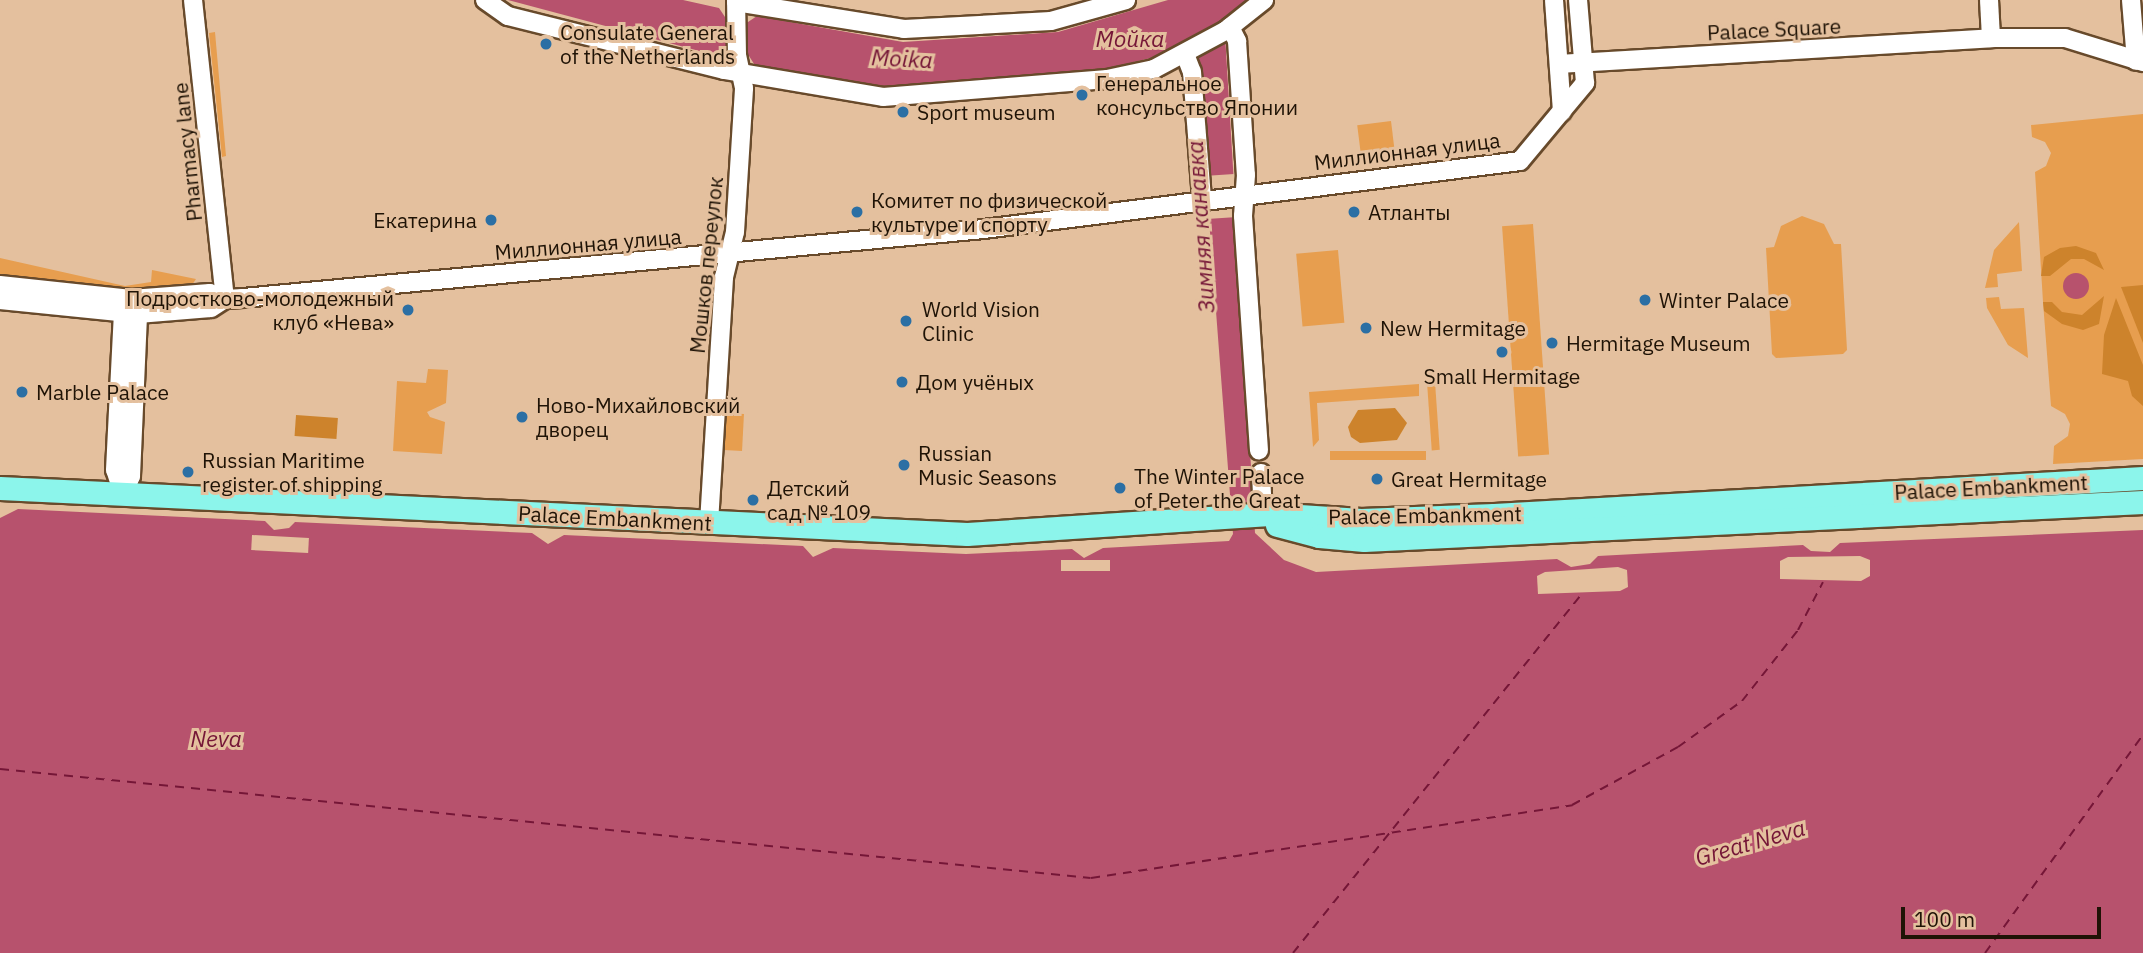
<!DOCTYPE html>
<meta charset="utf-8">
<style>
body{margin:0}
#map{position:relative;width:2143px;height:953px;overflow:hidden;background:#e4c09e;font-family:"IBM Plex Sans",sans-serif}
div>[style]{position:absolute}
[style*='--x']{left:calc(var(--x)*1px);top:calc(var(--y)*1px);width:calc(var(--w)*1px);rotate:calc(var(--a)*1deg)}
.green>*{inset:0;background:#e79e4f;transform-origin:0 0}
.forest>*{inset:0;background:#cd832c;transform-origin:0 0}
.water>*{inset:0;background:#b7526d}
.round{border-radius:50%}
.pier>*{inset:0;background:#e4c09e;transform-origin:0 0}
.ferry>*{height:2px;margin-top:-1px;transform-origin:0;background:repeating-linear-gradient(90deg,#751637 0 9px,transparent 0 16px)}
.roads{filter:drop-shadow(2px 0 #684a2b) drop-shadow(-2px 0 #684a2b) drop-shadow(0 2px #684a2b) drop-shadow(0 -2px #684a2b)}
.minor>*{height:18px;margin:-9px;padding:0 9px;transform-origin:9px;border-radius:9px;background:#fff}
.major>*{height:23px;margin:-11.5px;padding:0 11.5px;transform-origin:11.5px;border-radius:11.5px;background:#8cf5eb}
.dots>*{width:19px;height:19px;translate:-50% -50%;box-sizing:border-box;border:4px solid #e4c09e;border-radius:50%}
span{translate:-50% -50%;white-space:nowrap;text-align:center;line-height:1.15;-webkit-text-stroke:6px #e4c09e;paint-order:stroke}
.street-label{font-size:21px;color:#1f1306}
.poi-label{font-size:21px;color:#1f1306}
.left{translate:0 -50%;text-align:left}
.right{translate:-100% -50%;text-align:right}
.water-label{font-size:23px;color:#751637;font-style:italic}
.scale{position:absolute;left:1901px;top:907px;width:200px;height:32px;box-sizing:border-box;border:4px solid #1f1306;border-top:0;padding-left:9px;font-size:21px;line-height:24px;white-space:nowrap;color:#1f1306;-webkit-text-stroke:5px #e4c09e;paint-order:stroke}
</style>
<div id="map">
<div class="green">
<div style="clip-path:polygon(215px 32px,226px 156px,222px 157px,209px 33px)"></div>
<div style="clip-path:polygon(2143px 114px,2143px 459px,2053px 464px,2054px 446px,2068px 436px,2070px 424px,2065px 414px,2051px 406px,2043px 302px,2035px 172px,2046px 166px,2051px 153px,2045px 142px,2032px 137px,2031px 125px)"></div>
<div style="left:1391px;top:121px;width:33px;height:34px;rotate:83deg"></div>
<div style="clip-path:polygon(1802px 216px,1824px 224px,1834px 244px,1841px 244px,1847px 350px,1843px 354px,1776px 358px,1772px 354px,1766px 248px,1774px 247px,1781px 226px)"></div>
<div style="clip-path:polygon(2019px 222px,2022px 271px,1997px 274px,1998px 287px,1985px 288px,1994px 250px)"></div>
<div style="left:1533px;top:224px;width:231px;height:31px;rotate:86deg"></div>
<div style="left:1338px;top:250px;width:73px;height:42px;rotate:85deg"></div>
<div style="clip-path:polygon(0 258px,125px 286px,151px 282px,152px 270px,196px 279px,192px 285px,111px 289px,0 274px)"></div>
<div style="clip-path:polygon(1999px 297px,2001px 309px,2024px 308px,2028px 358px,2008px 345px,1987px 308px,1986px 298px)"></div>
<div style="clip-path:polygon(428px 369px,448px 370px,446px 403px,427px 412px,430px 417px,445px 422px,442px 454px,393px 451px,397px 381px,426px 383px)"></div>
<div style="left:1435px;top:382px;width:68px;height:8px;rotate:86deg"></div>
<div style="clip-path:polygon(1419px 384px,1419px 396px,1317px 403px,1319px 440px,1313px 447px,1309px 392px)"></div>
<div style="left:726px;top:413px;width:18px;height:37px;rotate:3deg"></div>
<div style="left:1426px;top:451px;width:9px;height:96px;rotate:90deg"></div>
</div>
<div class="forest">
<div style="clip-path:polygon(2076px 246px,2096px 253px,2104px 270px,2084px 259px,2071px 259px,2050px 276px,2041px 276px,2044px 257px,2060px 248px)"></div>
<div style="clip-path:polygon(2143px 285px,2143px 343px,2121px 287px)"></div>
<div style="clip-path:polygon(2104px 296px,2099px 324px,2083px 330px,2062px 324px,2044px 311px,2043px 302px,2052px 302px,2062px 312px,2082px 315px)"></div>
<div style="clip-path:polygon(2116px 298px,2143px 365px,2143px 406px,2132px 396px,2128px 381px,2102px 374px,2104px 335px)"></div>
<div style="clip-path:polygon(1395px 408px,1407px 423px,1397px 440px,1360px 443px,1351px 437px,1348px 427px,1358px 410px)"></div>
<div style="left:296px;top:415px;width:42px;height:21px;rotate:4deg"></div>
</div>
<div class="water">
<div style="clip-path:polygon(508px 0,683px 0,719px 8px,725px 17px,748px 22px,757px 16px,903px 42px,1058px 32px,1168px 0,1248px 0,1224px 18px,1255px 533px,1284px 560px,1316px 572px,1557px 559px,1571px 567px,1590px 564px,1598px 556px,1803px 545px,1811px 551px,1830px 552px,1840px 543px,2143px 530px,2143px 953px,0 953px,0 518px,18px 509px,265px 521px,274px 530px,289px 528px,295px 522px,532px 533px,548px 544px,564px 535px,803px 546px,813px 557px,833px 548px,966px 554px,1072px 549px,1084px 558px,1103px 548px,1229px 541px,1233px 534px,1195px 36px,1151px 58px,1108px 68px,885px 89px,756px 67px,749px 56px,725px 51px,718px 56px)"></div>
<div class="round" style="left:2063px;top:273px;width:26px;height:26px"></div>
</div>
<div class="pier">
<div style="left:1234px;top:174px;width:43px;height:30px;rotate:86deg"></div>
<div style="left:252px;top:535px;width:57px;height:15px;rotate:3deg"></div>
<div style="clip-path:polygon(1860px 556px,1870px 560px,1870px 576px,1861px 581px,1780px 579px,1780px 561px,1788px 557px)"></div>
<div style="left:1110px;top:560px;width:11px;height:49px;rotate:90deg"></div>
<div style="clip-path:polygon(1618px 567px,1627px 570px,1628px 587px,1620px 591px,1538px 594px,1537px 576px,1545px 572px)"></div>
</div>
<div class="ferry">
<div style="--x:0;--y:769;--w:1096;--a:5.71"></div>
<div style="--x:1091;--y:878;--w:487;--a:-8.6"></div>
<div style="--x:1572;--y:805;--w:121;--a:-28.7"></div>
<div style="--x:1678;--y:747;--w:79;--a:-35.7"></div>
<div style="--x:1742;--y:701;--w:90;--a:-51.7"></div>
<div style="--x:1798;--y:630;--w:54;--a:-62.5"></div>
<div style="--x:1293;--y:953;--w:459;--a:-51.2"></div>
<div style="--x:1985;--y:953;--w:269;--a:-54.1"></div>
</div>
<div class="roads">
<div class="minor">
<div style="--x:193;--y:0;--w:301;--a:83.9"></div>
<div style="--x:485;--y:0;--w:28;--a:35"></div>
<div style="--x:508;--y:16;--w:223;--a:14"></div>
<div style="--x:724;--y:70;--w:161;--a:9.6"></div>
<div style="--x:883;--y:97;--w:225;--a:-4.6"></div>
<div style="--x:1107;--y:79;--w:48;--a:-12"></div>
<div style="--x:1154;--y:69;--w:81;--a:-28.2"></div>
<div style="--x:1225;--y:31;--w:50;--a:-38.5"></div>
<div style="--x:1554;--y:0;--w:112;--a:85.9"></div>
<div style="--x:2131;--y:0;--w:61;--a:85.3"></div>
<div style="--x:736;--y:2;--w:170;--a:9.1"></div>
<div style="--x:904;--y:29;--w:147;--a:-3.1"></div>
<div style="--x:1051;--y:21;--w:78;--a:-15.6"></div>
<div style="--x:1230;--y:27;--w:16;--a:63"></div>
<div style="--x:1237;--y:41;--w:134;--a:86.2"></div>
<div style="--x:1246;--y:175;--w:41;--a:94.2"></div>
<div style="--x:1243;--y:216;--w:235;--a:86.1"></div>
<div style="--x:1991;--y:38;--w:74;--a:0"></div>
<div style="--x:2065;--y:38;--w:82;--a:17.1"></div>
<div style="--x:1185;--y:54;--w:19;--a:69"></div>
<div style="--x:1192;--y:72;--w:127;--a:85.5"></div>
<div style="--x:1559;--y:64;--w:433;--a:-3.4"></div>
<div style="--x:1991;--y:38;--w:38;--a:-93"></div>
<div style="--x:0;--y:285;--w:132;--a:6.1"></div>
<div style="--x:131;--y:299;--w:79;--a:-4.3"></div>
<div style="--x:210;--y:293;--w:16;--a:22"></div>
<div style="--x:225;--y:299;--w:18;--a:-3"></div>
<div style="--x:243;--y:298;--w:744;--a:-5.32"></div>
<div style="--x:984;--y:229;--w:540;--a:-7.23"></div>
<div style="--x:1520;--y:161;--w:102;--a:-50.2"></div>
<div style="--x:1585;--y:83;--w:83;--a:-94.8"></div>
<div style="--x:0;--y:300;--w:139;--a:5.8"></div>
<div style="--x:138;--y:314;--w:73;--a:-4.7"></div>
<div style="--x:211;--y:308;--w:17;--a:-33"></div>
<div style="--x:1261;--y:473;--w:42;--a:87.3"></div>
<div style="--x:123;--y:494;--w:20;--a:-66"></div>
<div style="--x:131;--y:476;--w:162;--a:-87.5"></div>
<div style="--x:138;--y:314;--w:9;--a:-117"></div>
<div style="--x:123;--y:494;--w:25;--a:-108"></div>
<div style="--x:115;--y:470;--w:156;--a:-87.1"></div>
<div style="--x:123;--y:314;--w:9;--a:-58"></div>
<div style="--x:709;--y:523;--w:246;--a:-86.5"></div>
<div style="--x:724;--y:277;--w:46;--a:-76.3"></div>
<div style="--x:735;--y:232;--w:144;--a:-86.4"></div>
<div style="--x:744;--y:88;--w:34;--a:-102"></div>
<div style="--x:737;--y:55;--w:55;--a:-91"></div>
</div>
<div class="major">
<div style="--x:0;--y:488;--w:968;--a:2.72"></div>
<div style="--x:967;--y:534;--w:303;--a:-3.8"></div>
<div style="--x:1269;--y:514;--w:92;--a:3.7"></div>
<div style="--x:1361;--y:520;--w:133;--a:-2.2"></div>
<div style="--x:1494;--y:515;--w:650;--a:-3.26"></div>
<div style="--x:1277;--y:525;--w:43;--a:14.7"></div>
<div style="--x:1319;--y:536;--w:45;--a:5.1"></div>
<div style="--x:1364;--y:540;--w:780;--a:-2.79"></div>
</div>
</div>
<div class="dots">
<div style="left:546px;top:44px;background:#2b6fa4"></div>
<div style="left:1082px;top:95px;background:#2b6fa4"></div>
<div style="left:903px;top:112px;background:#2b6fa4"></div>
<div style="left:857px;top:212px;background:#2b6fa4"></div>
<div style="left:1354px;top:212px;background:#2b6fa4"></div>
<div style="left:491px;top:220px;background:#2b6fa4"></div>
<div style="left:1645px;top:300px;background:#2b6fa4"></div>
<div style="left:408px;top:310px;background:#2b6fa4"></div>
<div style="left:906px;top:321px;background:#2b6fa4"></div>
<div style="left:1366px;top:328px;background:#2b6fa4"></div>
<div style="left:1552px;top:343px;background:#2b6fa4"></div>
<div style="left:1502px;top:352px;background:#2b6fa4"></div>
<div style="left:902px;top:382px;background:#2b6fa4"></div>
<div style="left:22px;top:392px;background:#2b6fa4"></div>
<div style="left:522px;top:417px;background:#2b6fa4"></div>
<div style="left:904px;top:465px;background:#2b6fa4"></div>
<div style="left:188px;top:472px;background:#2b6fa4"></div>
<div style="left:1377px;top:479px;background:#2b6fa4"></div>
<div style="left:1120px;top:488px;background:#2b6fa4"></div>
<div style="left:753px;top:500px;background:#2b6fa4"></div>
</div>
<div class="street-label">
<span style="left:1774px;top:29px;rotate:-3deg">Palace Square</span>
<span style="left:1407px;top:151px;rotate:-7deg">Миллионная улица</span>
<span style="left:187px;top:152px;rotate:-96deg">Pharmacy lane</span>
<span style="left:588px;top:244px;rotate:-5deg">Миллионная улица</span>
<span style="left:706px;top:265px;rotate:-84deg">Мошков переулок</span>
<span style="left:1991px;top:487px;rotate:-3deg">Palace Embankment</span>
<span style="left:1425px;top:515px;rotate:-1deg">Palace Embankment</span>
<span style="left:615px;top:518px;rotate:3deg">Palace Embankment</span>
</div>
<div class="poi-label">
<span class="left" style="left:560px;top:44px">Consulate General<br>of the Netherlands</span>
<span class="left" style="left:1096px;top:95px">Генеральное<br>консульство Японии</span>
<span class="left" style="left:917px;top:112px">Sport museum</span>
<span class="left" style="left:871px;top:212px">Комитет по физической<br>культуре и спорту</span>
<span class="left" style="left:1368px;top:212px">Атланты</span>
<span class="right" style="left:477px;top:220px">Екатерина</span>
<span class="right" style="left:394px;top:310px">Подростково-молодежный<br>клуб «Нева»</span>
<span class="left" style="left:1659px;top:300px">Winter Palace</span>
<span class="left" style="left:922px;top:321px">World Vision<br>Clinic</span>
<span class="left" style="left:1380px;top:328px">New Hermitage</span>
<span class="left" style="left:1566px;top:343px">Hermitage Museum</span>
<span style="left:1502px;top:376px">Small Hermitage</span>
<span class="left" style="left:916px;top:382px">Дом учёных</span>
<span class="left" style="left:36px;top:392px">Marble Palace</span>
<span class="left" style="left:536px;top:417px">Ново-Михайловский<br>дворец</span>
<span class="left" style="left:918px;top:465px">Russian<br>Music Seasons</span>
<span class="left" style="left:202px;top:472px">Russian Maritime<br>register of shipping</span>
<span class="left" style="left:1134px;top:488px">The Winter Palace<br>of Peter the Great</span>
<span class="left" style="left:1391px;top:479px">Great Hermitage</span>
<span class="left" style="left:767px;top:500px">Детский<br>сад № 109</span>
</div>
<div class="water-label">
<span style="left:1130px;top:38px">Мойка</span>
<span style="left:902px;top:58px;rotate:3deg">Moika</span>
<span style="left:1200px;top:227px;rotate:-94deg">Зимняя канавка</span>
<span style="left:216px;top:738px">Neva</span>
<span style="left:1750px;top:842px;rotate:-16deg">Great Neva</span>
</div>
<div class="scale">100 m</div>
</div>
